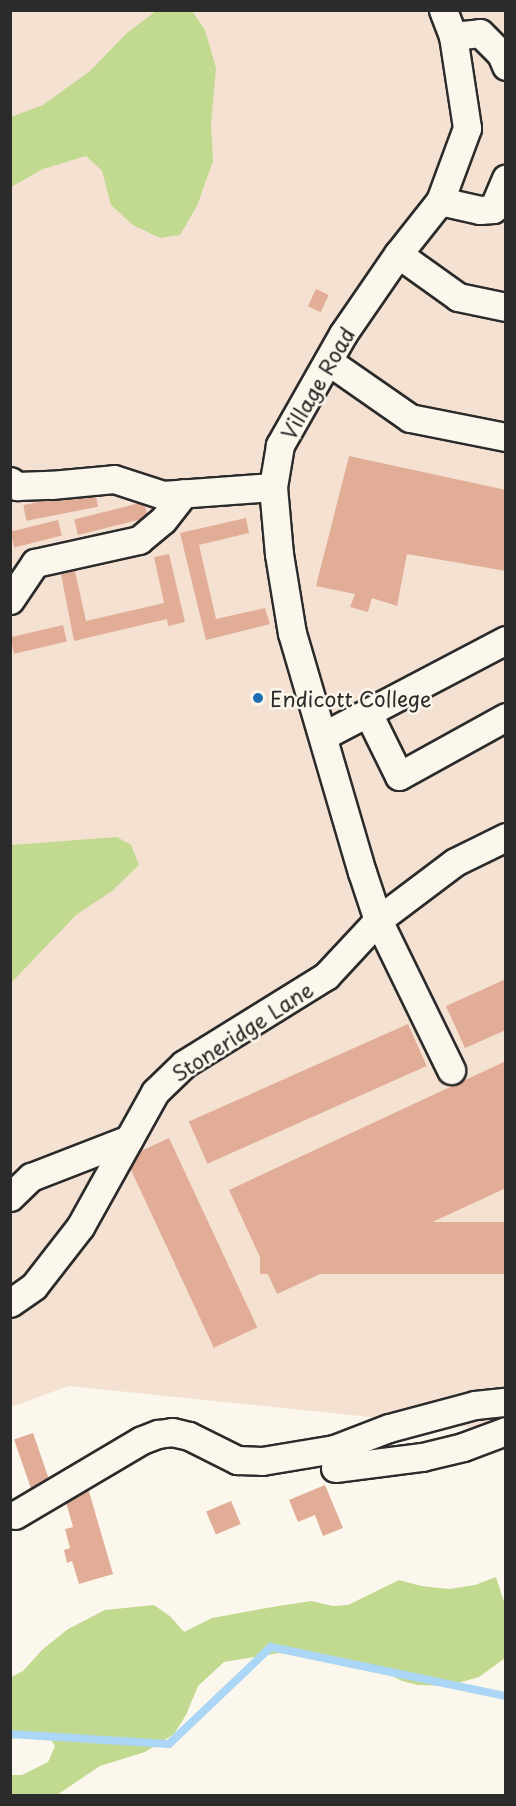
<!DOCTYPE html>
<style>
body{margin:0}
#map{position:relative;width:516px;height:1806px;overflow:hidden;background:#fbf7ec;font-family:"Playpen Sans",sans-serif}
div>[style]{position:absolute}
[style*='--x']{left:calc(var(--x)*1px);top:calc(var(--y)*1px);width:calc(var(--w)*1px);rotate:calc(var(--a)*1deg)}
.built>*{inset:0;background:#f4e1d2}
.green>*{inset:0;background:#c2d990}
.stream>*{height:8px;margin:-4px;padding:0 4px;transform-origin:4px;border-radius:4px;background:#abd6f6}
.building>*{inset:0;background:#e2ad97;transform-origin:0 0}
.roads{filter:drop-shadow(2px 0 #2b2b2b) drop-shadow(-2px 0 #2b2b2b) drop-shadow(0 2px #2b2b2b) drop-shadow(0 -2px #2b2b2b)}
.minor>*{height:27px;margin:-13.5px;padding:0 13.5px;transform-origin:13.5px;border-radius:13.5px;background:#fbf7ec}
.dots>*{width:16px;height:16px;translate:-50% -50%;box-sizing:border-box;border:3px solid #fbf7ec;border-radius:50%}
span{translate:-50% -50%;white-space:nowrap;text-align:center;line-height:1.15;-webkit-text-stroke:5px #fbf7ec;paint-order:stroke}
.street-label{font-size:21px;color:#2b2b2b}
.poi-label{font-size:21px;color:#2b2b2b}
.left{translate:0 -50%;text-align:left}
.frame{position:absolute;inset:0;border:12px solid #2b2b2b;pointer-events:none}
</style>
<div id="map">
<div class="built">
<div style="clip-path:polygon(11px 11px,505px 11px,505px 1431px,69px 1386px,11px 1407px)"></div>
</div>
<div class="green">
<div style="clip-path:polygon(156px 11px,192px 11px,205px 30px,216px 68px,211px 123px,213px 161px,197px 206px,180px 235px,160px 238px,133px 225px,111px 205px,102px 171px,86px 156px,43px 169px,11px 187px,11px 117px,43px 105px,90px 71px,127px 33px)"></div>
<div style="clip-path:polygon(117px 837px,131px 845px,139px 865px,112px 891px,76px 915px,11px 983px,11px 845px)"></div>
<div style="clip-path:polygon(496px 1577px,505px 1605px,505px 1658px,479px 1677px,447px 1686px,418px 1685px,402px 1681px,368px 1663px,347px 1667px,328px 1659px,279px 1653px,224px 1662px,198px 1686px,186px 1715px,174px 1734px,145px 1752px,100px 1766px,57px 1795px,11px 1795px,11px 1775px,22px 1775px,48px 1762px,55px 1746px,48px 1735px,33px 1734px,11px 1739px,11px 1677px,23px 1671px,42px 1650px,68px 1629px,105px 1610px,154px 1605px,171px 1617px,184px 1632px,212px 1618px,278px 1606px,311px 1601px,333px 1606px,348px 1605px,399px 1580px,421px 1586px,449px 1589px,475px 1585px)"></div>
</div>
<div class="stream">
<div style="--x:10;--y:1734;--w:159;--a:3.6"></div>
<div style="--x:169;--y:1744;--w:141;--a:-43.6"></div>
<div style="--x:271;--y:1647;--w:240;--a:11.8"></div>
</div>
<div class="building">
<div style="left:316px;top:289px;width:14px;height:19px;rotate:25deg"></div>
<div style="clip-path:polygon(349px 456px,506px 490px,506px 571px,407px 554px,397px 606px,372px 598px,368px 612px,350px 607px,355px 594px,316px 586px)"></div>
<div style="left:95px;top:491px;width:16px;height:73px;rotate:79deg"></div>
<div style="left:144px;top:502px;width:16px;height:72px;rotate:76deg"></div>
<div style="clip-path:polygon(246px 518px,249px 533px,199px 545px,216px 619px,265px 608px,270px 624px,206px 640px,180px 533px)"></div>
<div style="left:58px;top:520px;width:16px;height:49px;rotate:76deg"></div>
<div style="clip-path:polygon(169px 554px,185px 622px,168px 626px,167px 619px,74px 641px,61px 574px,75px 571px,86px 621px,164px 603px,154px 557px)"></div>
<div style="left:63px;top:625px;width:17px;height:54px;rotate:77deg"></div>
<div style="clip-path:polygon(506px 979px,506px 1030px,465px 1048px,446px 1006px)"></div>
<div style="left:408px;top:1024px;width:46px;height:240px;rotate:66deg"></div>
<div style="clip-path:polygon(506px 1061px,506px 1188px,277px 1294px,229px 1190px)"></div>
<div style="left:169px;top:1138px;width:209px;height:48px;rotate:65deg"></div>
<div style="left:506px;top:1222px;width:52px;height:246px;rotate:90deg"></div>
<div style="left:33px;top:1433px;width:53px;height:20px;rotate:71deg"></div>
<div style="clip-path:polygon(325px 1485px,343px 1528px,323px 1536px,315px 1515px,298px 1522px,289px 1500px)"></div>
<div style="clip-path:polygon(88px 1488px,113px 1574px,79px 1584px,72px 1561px,67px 1563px,64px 1550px,70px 1548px,65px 1529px,73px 1527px,64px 1495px)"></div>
<div style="left:231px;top:1501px;width:25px;height:27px;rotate:67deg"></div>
</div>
<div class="roads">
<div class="minor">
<div style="--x:443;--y:10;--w:28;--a:69"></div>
<div style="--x:453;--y:36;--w:93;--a:81.3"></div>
<div style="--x:467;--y:128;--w:78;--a:110.3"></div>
<div style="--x:440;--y:201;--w:68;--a:128.4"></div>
<div style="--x:398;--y:254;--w:97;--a:124.5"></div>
<div style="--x:343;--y:334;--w:128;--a:119.6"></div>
<div style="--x:280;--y:445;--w:43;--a:99.5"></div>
<div style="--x:273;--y:487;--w:67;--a:84.9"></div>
<div style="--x:279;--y:554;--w:80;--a:80.7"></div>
<div style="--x:292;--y:633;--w:249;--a:73.7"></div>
<div style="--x:362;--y:872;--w:51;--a:71.6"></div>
<div style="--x:378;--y:920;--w:167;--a:64"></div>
<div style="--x:453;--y:36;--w:27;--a:-6"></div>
<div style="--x:480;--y:33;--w:30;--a:45"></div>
<div style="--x:501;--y:54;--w:13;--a:67"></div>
<div style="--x:440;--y:201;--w:41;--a:12.7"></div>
<div style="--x:480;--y:210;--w:13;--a:-4"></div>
<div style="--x:493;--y:209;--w:33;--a:-67"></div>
<div style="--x:398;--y:254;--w:74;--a:35.6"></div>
<div style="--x:458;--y:297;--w:49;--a:11.8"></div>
<div style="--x:328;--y:361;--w:100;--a:34.8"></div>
<div style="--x:410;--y:418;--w:98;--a:11.2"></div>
<div style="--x:10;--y:481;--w:9;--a:36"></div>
<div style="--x:17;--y:486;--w:34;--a:-2"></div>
<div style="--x:51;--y:485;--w:63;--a:-5.4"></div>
<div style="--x:114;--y:479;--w:52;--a:18.1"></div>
<div style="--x:163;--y:495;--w:110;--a:-4.2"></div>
<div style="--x:10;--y:600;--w:45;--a:-56"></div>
<div style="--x:35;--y:563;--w:107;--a:-12.5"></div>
<div style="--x:139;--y:540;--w:31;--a:-40"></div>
<div style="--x:163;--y:520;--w:34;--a:-52"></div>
<div style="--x:368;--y:713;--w:70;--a:63.8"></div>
<div style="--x:399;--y:776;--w:122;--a:-28.9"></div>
<div style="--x:323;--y:736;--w:207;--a:-27.7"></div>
<div style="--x:10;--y:1197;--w:29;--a:-44"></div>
<div style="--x:31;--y:1177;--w:105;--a:-21.2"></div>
<div style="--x:10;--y:1303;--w:29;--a:-35"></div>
<div style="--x:34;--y:1286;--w:75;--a:-52.1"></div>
<div style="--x:80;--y:1227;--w:154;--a:-60.9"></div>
<div style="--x:155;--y:1092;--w:40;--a:-44"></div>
<div style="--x:184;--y:1064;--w:167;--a:-31.8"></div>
<div style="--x:326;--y:976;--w:76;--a:-47.1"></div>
<div style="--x:378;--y:920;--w:96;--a:-37"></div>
<div style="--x:455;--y:862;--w:57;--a:-26.1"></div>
<div style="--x:335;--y:1468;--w:88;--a:-7.2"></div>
<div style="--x:422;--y:1457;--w:42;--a:-13.7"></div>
<div style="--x:463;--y:1447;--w:46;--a:-20.4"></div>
<div style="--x:15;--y:1515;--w:147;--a:-30.6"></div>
<div style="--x:142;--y:1440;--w:17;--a:-21"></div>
<div style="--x:158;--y:1434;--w:14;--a:-8"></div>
<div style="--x:172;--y:1432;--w:17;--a:13"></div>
<div style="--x:189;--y:1436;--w:54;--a:26.6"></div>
<div style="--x:237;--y:1460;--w:25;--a:2"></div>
<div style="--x:262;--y:1461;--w:73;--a:-9.5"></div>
<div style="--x:334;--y:1449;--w:59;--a:-20.9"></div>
<div style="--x:389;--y:1428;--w:89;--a:-15"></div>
<div style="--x:475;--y:1405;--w:31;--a:-6"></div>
</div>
</div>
<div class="dots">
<div style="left:258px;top:698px;background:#1f6fb2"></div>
</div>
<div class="street-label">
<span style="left:317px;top:383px;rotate:-60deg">Village Road</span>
<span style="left:242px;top:1031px;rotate:-33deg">Stoneridge Lane</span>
</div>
<div class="poi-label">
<span class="left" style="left:270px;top:698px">Endicott College</span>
</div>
<div class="frame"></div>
</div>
